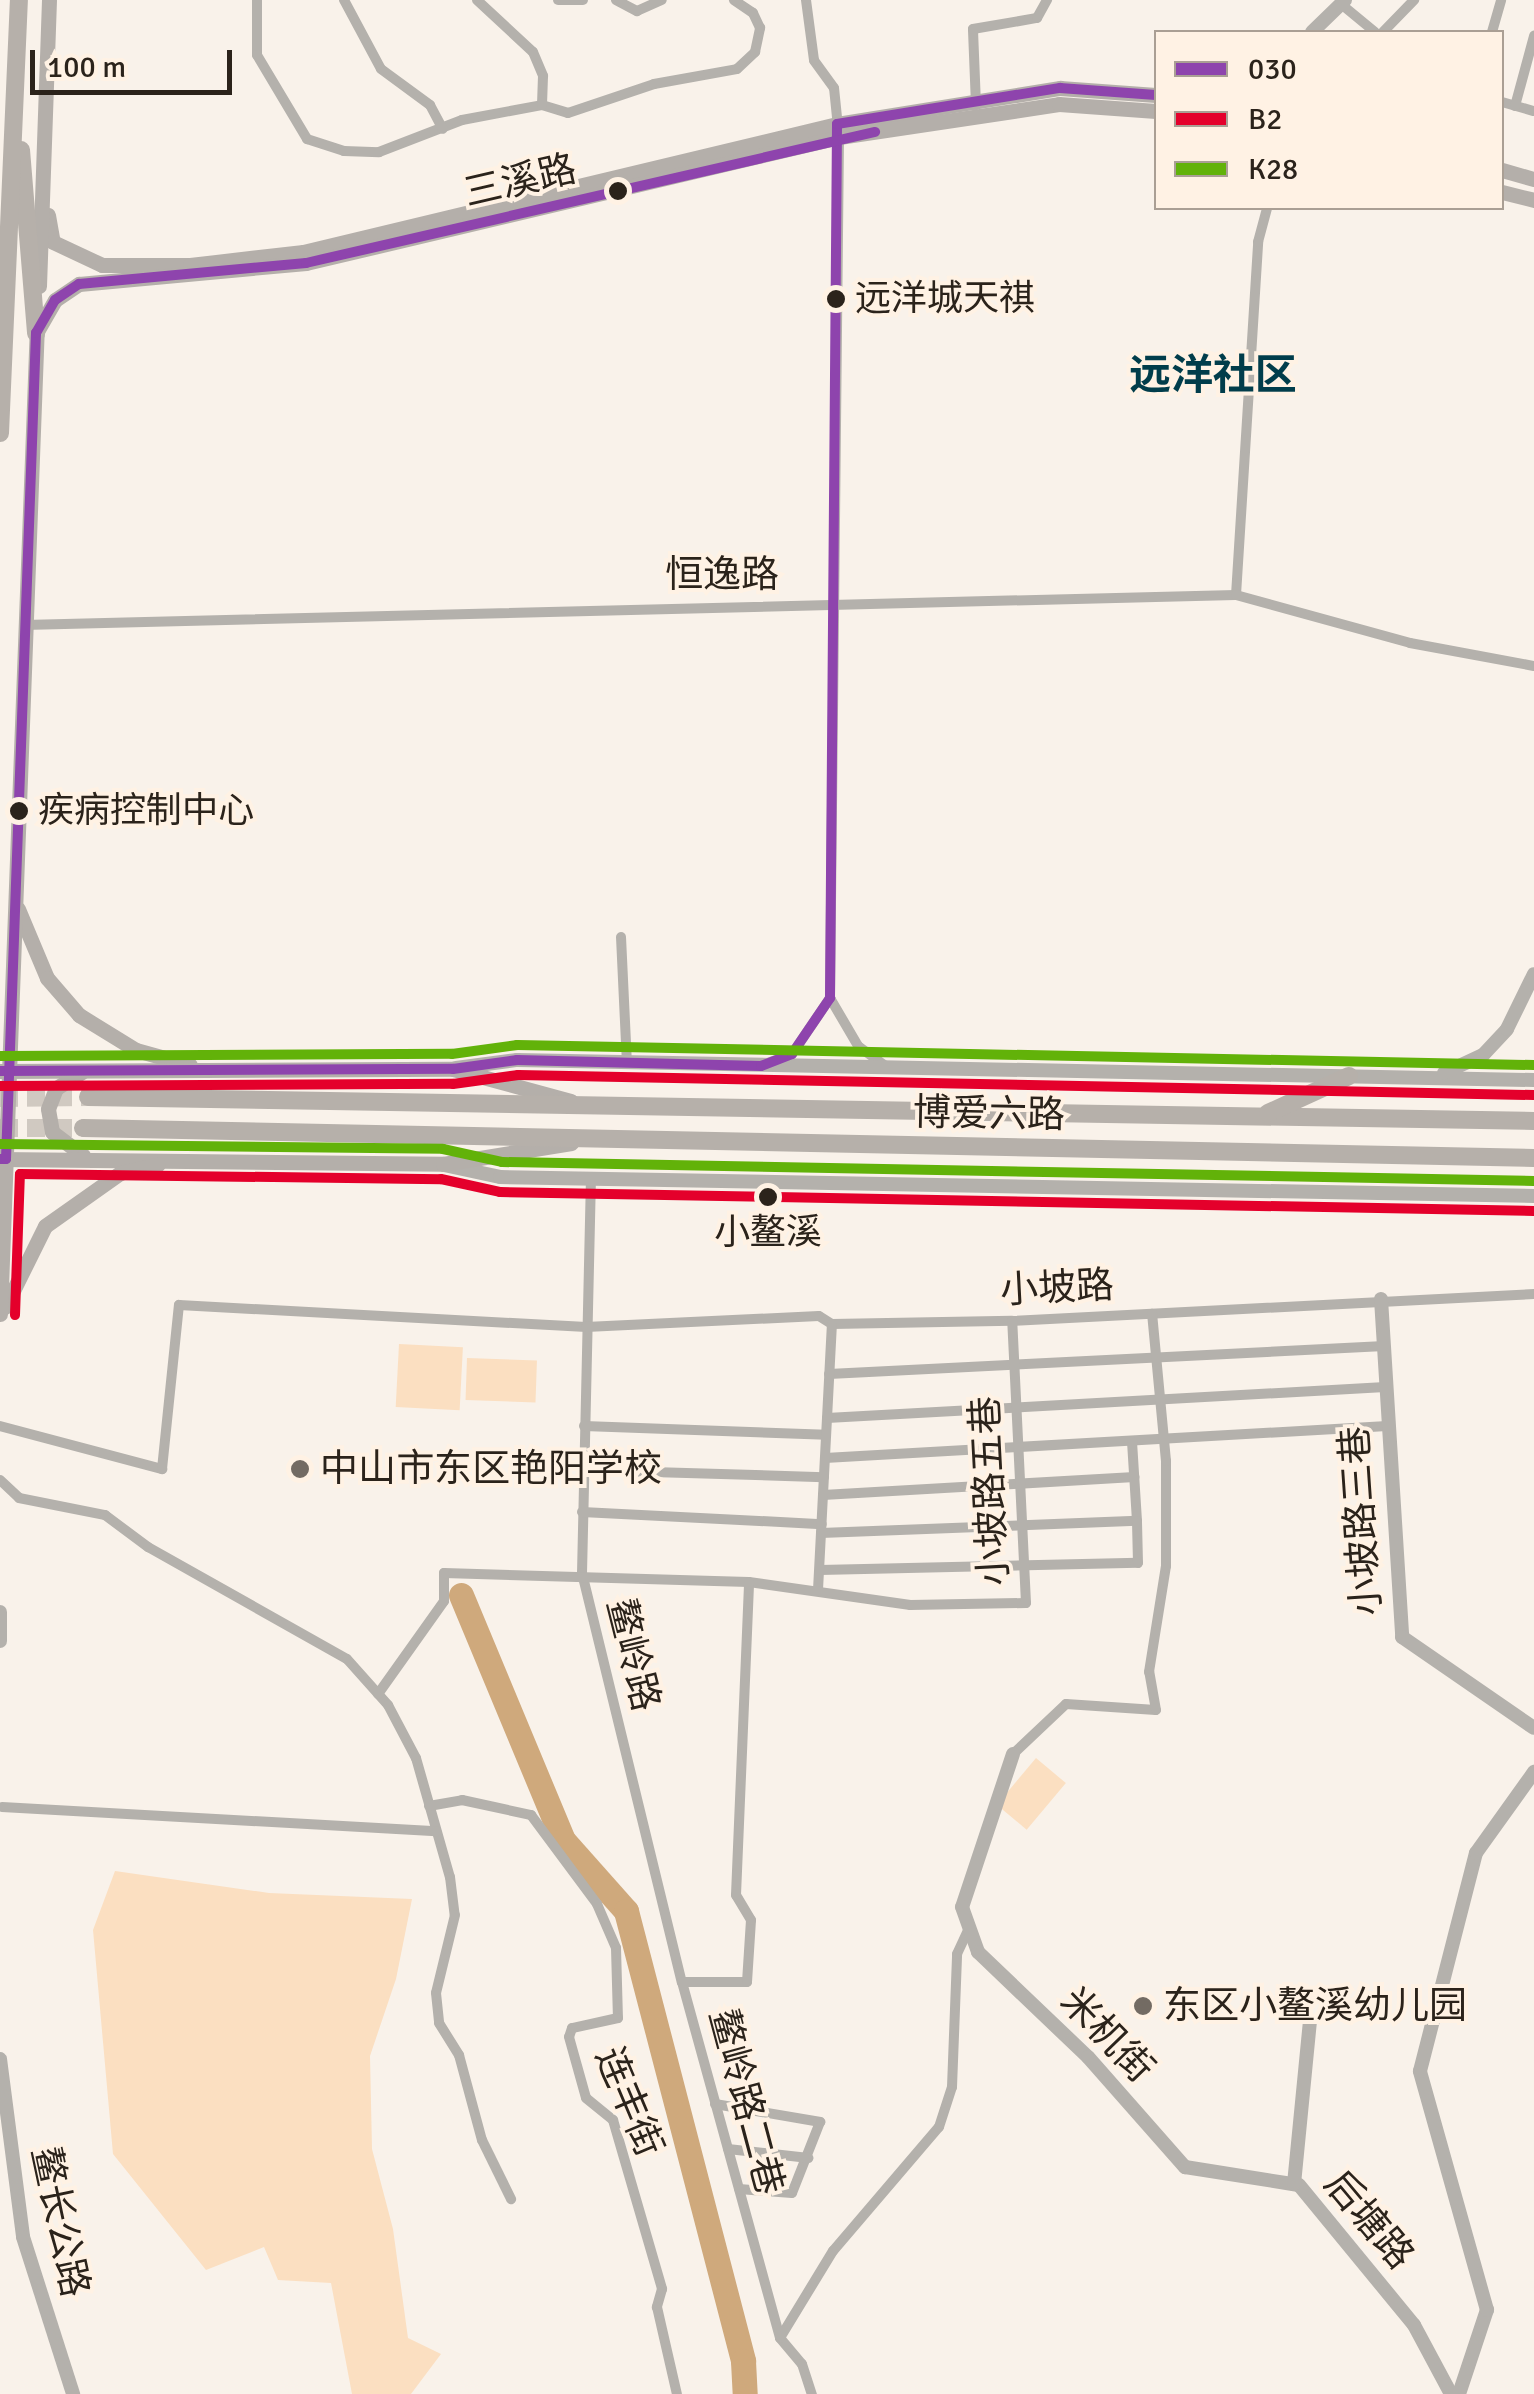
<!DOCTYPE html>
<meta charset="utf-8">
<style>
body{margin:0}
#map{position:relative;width:1534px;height:2394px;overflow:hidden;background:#f9f2ea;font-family:Signika,"Noto Sans SC",sans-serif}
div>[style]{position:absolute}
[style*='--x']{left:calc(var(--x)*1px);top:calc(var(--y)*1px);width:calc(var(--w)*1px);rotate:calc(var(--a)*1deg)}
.green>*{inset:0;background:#fbdfc1;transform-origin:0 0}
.river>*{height:25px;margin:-12.5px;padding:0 12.5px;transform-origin:12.5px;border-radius:12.5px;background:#cfa97c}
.trunk-tunnel>*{height:18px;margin-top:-9px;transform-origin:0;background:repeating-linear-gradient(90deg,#d0c9c1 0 18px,transparent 0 27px)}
.minor>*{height:10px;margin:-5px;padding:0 5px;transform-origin:5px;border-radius:5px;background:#b4b1ac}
.tertiary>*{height:14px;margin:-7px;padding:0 7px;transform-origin:7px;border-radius:7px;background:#b4b1ac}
.secondary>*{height:15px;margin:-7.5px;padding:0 7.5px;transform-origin:7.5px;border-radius:7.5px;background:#b4afaa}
.trunk>*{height:18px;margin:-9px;padding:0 9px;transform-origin:9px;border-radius:9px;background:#b6b0aa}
.bus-1>*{height:10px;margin:-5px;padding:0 5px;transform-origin:5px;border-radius:5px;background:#8e44ad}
.bus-2>*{height:10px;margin:-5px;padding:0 5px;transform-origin:5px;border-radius:5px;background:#e4002b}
.bus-3>*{height:10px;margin:-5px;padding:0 5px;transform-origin:5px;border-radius:5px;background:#62b209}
.dots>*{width:28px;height:28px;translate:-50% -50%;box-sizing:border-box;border:5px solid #fff2e4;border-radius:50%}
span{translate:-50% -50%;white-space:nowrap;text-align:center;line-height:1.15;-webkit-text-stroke:8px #fff2e4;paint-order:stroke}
.bus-label{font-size:36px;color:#2b231b}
.left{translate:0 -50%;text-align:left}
.street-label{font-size:38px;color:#2b231b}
.poi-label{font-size:38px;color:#2b231b}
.quarter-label{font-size:42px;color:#013d4b;font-weight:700}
.legend{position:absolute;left:1154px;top:30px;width:350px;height:180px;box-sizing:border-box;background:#fff2e4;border:2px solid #aa9f94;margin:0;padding:12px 18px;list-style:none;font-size:30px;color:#2b231b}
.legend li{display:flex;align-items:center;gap:20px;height:50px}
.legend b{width:50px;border:2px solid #aa9f94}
.scale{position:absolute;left:30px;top:50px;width:202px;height:45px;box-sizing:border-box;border:5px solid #2b231b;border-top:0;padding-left:12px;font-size:30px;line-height:35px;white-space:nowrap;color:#2b231b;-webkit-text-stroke:8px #fff2e4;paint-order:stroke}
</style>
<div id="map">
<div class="green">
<div style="left:399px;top:1344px;width:64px;height:63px;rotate:3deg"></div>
<div style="left:467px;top:1358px;width:70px;height:42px;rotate:2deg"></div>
<div style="left:1036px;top:1758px;width:39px;height:61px;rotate:40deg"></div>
<div style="clip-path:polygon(115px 1871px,269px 1893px,412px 1899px,396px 1979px,370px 2056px,372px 2149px,393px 2229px,408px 2338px,441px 2354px,411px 2394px,352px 2394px,331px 2283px,278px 2280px,264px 2247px,206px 2270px,113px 2154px,93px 1930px)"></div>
</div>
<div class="river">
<div style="--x:461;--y:1595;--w:265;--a:67.4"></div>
<div style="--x:563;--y:1840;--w:95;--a:48.4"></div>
<div style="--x:626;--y:1911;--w:465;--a:75.4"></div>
<div style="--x:743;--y:2361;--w:33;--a:87"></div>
</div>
<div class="trunk-tunnel">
<div style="--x:0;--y:1098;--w:88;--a:-0.7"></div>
<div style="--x:0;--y:1128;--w:83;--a:0"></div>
</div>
<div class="minor">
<div style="--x:257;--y:0;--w:55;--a:90"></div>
<div style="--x:257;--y:55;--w:98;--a:59.2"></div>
<div style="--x:307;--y:139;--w:39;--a:18"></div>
<div style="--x:344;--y:151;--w:35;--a:2"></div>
<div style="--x:379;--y:152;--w:89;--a:-21.1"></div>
<div style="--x:462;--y:120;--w:81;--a:-10.6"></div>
<div style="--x:542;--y:105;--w:27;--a:17"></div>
<div style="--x:568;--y:113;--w:91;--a:-18.6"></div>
<div style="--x:654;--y:84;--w:84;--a:-10.2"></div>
<div style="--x:737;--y:69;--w:25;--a:-43"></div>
<div style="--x:755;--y:52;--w:25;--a:-78"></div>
<div style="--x:760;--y:28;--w:17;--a:-115"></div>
<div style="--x:753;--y:13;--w:23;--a:-146"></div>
<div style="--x:344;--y:0;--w:78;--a:61.8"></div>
<div style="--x:381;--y:69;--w:61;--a:36.3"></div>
<div style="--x:430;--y:105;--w:27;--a:62"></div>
<div style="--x:477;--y:0;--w:76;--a:42.9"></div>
<div style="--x:533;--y:52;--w:26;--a:67"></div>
<div style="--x:543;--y:76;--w:29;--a:92"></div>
<div style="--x:558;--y:0;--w:25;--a:0"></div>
<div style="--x:616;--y:0;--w:24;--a:28"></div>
<div style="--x:637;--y:11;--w:27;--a:-24"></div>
<div style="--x:1341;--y:4;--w:44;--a:39.5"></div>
<div style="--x:1383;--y:32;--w:45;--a:-45.9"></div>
<div style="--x:1492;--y:32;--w:33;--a:-74"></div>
<div style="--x:1502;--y:102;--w:33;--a:16"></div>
<div style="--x:976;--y:105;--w:76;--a:-92.3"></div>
<div style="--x:973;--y:29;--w:65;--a:-9.8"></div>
<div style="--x:1037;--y:18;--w:21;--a:-61"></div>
<div style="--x:1515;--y:106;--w:73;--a:-74.8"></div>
<div style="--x:1236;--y:595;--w:354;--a:-86.4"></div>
<div style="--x:1258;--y:242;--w:35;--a:-75"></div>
<div style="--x:24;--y:625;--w:1212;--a:-1.42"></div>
<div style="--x:1236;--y:595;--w:180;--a:15.4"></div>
<div style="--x:1410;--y:643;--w:126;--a:10.5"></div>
<div style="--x:621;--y:937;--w:125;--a:87.3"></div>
<div style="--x:830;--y:998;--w:56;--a:59.7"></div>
<div style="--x:858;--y:1046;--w:34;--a:36"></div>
<div style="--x:768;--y:1063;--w:26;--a:-21"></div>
<div style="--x:792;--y:1054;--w:68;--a:-55.8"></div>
<div style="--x:830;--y:998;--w:861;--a:-89.4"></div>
<div style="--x:839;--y:137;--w:49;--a:-95.8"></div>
<div style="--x:834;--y:88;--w:34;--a:-126"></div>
<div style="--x:814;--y:60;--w:61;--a:-97.6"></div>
<div style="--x:591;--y:1177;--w:396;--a:91.3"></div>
<div style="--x:582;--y:1573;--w:421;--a:76.3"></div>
<div style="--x:682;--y:1982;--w:369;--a:74.6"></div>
<div style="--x:780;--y:2338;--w:34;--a:50"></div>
<div style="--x:802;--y:2364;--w:32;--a:72"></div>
<div style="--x:829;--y:1374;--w:556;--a:-2.89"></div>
<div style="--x:827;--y:1418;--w:559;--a:-3.18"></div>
<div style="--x:0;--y:1426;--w:168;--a:14.9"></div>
<div style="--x:162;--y:1469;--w:165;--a:-84.1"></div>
<div style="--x:179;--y:1305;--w:408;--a:3.1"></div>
<div style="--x:586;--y:1327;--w:233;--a:-2.7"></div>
<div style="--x:819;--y:1316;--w:15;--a:32"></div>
<div style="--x:832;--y:1324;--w:180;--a:-1"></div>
<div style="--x:1012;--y:1321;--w:523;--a:-2.96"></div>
<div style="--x:584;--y:1426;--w:242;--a:2.1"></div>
<div style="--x:825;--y:1458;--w:563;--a:-3.26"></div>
<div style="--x:583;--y:1470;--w:241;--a:1.7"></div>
<div style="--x:0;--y:1480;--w:26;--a:43"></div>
<div style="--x:19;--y:1498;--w:88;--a:11.2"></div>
<div style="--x:105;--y:1515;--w:54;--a:36.7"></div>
<div style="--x:148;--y:1547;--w:228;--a:29.4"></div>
<div style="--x:347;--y:1659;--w:62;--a:48.3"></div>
<div style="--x:388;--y:1705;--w:60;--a:62.2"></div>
<div style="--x:416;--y:1758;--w:124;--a:74.1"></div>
<div style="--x:450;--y:1877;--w:38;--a:83"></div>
<div style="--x:455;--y:1915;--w:80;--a:103.7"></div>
<div style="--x:436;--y:1993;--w:30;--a:84"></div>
<div style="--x:439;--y:2023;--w:38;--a:58"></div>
<div style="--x:459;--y:2055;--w:88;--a:74.9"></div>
<div style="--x:482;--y:2140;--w:66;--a:63.8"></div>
<div style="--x:823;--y:1495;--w:312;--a:-3.3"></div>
<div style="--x:582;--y:1512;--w:240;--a:2.9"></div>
<div style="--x:821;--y:1533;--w:316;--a:-2.2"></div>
<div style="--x:1137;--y:1521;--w:80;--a:-93.6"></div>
<div style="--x:820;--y:1570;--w:318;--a:-1.3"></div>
<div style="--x:1138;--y:1563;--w:42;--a:-91.4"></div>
<div style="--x:818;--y:1590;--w:266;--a:-87"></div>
<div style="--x:378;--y:1694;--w:114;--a:-54.6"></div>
<div style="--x:444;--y:1601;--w:28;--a:-90"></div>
<div style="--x:444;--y:1573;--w:305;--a:1.7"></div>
<div style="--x:749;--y:1582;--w:163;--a:8.1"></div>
<div style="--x:910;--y:1605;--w:116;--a:-1"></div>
<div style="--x:1026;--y:1603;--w:282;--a:-92.8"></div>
<div style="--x:1013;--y:1754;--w:73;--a:-43.3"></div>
<div style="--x:1066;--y:1704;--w:90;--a:3.8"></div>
<div style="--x:1156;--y:1710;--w:39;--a:-100"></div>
<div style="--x:1149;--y:1672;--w:107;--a:-80.9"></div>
<div style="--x:1166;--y:1566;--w:105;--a:-90"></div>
<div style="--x:1166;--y:1461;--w:148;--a:-95.4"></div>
<div style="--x:429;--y:1806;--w:34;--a:-10"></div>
<div style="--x:462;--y:1800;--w:71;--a:12.3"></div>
<div style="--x:531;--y:1815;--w:111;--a:53.4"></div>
<div style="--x:597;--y:1904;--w:48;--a:66.6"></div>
<div style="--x:616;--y:1948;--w:70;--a:88.4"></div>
<div style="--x:618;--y:2018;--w:47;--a:167.7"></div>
<div style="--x:572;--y:2028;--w:9;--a:108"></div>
<div style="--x:569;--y:2037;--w:63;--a:74.4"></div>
<div style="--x:586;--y:2098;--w:35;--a:39"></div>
<div style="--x:613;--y:2120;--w:176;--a:73.8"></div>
<div style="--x:662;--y:2289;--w:19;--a:106"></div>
<div style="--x:657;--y:2307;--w:89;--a:77.1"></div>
<div style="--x:2;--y:1807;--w:435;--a:3.2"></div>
<div style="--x:682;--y:1982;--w:65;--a:0"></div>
<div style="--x:747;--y:1982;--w:62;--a:-86.3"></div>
<div style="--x:751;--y:1920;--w:29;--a:-121"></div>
<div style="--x:736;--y:1895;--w:313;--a:-87.6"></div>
<div style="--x:715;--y:2104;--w:107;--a:9.7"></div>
<div style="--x:820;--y:2122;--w:76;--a:111.5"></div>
<div style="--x:792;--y:2193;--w:53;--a:-175.7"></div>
<div style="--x:728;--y:2149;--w:81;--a:6.4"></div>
<div style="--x:780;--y:2338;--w:102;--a:-58.7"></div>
<div style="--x:833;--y:2251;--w:163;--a:-49.5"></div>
<div style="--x:939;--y:2127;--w:42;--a:-72"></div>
<div style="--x:952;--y:2087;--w:133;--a:-87.8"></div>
<div style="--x:957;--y:1954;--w:29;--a:-65"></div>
</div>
<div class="tertiary">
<div style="--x:1312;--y:32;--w:46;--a:-44.1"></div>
<div style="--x:456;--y:1068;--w:62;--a:-7.5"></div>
<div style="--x:517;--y:1060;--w:1017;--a:1.13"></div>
<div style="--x:1444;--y:1073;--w:43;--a:-24.8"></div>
<div style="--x:1483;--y:1055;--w:35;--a:-47"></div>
<div style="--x:1507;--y:1029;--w:61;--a:-63.9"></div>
<div style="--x:444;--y:1165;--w:57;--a:12.1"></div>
<div style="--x:500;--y:1177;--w:1034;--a:1.05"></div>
<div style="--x:1381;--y:1299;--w:339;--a:86.4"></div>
<div style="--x:1402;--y:1637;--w:160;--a:34.6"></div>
<div style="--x:0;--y:1612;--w:29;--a:90"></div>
<div style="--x:1013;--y:1754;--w:161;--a:108.4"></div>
<div style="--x:962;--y:1907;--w:48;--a:70.4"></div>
<div style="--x:978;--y:1952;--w:152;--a:43.7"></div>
<div style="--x:1088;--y:2057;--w:147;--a:48.6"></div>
<div style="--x:1185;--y:2167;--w:115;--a:9"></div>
<div style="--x:1299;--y:2185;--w:181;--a:50.6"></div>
<div style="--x:1414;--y:2325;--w:78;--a:61.8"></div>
<div style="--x:0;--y:2059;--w:179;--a:82.6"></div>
<div style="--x:23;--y:2237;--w:165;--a:72.3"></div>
<div style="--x:1294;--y:2184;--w:163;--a:-84.4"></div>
<div style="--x:1459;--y:2394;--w:89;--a:-71.6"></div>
<div style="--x:1487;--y:2310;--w:248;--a:-105.7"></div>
<div style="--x:1420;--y:2071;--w:225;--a:-75.6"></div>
<div style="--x:1476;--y:1853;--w:100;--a:-54.4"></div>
</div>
<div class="secondary">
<div style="--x:1502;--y:170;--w:33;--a:16"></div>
<div style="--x:1502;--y:192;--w:33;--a:14"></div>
<div style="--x:48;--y:215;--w:27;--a:80"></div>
<div style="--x:53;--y:242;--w:54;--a:25.1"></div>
<div style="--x:102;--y:265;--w:88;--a:0"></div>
<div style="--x:190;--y:265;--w:114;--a:-6.6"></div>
<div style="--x:303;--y:252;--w:549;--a:-13.48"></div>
<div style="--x:837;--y:124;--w:226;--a:-9.2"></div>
<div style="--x:1060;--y:88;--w:96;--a:4.2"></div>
<div style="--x:39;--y:286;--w:286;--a:-88"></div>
<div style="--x:36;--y:333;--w:38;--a:-60"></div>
<div style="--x:55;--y:300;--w:29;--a:-34"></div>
<div style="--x:79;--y:284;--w:228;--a:-5.3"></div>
<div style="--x:306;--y:263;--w:548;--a:-13.3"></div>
<div style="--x:839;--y:137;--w:222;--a:-8.5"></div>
<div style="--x:1059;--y:104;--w:97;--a:4.1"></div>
<div style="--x:18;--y:909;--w:75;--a:67.2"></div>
<div style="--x:47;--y:978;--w:49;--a:49.1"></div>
<div style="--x:79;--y:1015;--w:67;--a:31.6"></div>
<div style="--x:136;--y:1050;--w:56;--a:15.5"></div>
<div style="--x:0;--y:1071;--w:453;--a:-0.3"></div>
<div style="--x:453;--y:1069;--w:122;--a:15.2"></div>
<div style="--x:82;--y:1072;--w:31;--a:148"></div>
<div style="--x:56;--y:1088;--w:22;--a:111"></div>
<div style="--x:48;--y:1109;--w:23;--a:80"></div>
<div style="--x:52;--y:1132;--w:39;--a:37"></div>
<div style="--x:0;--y:1159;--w:443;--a:0.6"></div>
<div style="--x:443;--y:1164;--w:130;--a:-9.3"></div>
<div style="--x:5;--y:1307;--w:90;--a:-63.7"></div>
<div style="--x:45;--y:1226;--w:92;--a:-35.2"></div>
<div style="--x:120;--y:1173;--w:39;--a:-13"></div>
<div style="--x:0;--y:1314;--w:991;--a:-87.86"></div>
</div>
<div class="trunk">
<div style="--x:21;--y:150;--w:184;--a:85.3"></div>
<div style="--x:0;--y:433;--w:433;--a:-87.5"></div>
<div style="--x:88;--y:1097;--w:1446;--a:0.95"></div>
<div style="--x:1268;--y:1113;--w:89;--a:-24.6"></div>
<div style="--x:83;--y:1128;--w:1451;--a:1.18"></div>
</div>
<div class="bus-1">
<div style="--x:0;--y:1071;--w:453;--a:-0.3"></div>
<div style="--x:453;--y:1069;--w:65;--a:-8"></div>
<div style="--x:517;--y:1060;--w:244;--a:1.4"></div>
<div style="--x:761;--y:1066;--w:33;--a:-21"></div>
<div style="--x:792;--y:1054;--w:68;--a:-55.8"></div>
<div style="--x:830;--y:998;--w:874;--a:-89.54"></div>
<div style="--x:837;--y:124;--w:226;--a:-9.2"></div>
<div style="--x:1060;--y:88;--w:96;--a:4.2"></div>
<div style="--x:0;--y:1159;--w:6;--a:0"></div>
<div style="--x:6;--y:1159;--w:827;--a:-87.92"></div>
<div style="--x:36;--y:333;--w:38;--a:-60"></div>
<div style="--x:55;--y:300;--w:29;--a:-34"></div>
<div style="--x:79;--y:284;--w:228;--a:-5.3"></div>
<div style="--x:306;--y:263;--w:584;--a:-12.97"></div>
</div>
<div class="bus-2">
<div style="--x:0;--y:1086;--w:453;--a:-0.3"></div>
<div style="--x:453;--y:1084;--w:66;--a:-7.9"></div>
<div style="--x:518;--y:1075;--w:1016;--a:1.13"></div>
<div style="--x:15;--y:1315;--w:141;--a:-88"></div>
<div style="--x:20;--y:1174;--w:421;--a:0.7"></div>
<div style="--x:441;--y:1179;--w:60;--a:12.4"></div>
<div style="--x:500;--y:1192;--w:1034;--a:1.05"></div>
</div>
<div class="bus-3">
<div style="--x:0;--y:1056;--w:452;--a:-0.3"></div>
<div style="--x:452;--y:1054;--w:66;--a:-7.9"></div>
<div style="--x:517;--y:1045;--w:1017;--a:1.13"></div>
<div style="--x:0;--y:1144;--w:443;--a:0.6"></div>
<div style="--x:443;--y:1149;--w:60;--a:12.4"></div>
<div style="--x:502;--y:1162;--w:1032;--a:1.05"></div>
</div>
<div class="dots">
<div style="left:618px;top:191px;background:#2b231b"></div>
<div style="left:836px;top:299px;background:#2b231b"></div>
<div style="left:19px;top:811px;background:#2b231b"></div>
<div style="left:768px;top:1197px;background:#2b231b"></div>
<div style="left:300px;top:1469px;background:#736b63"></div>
<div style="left:1143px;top:2006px;background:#736b63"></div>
</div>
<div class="bus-label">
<span class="left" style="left:855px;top:299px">远洋城天祺</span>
<span class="left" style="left:38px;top:811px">疾病控制中心</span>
<span style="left:768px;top:1233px">小鳌溪</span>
</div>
<div class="street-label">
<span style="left:520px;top:181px;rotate:-13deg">三溪路</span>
<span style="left:722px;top:575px">恒逸路</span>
<span style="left:989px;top:1114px;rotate:1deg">博爱六路</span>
<span style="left:1057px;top:1288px;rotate:-3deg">小坡路</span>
<span style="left:990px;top:1491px;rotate:-93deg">小坡路五巷</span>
<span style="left:1361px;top:1521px;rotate:-94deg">小坡路三巷</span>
<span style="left:633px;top:1655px;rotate:76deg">鳌岭路</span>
<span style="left:1107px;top:2035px;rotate:46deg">米机街</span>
<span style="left:629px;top:2102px;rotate:67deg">连丰街</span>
<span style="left:746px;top:2102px;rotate:75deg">鳌岭路二巷</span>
<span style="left:1369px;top:2220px;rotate:50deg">后塘路</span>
<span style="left:60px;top:2222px;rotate:78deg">鳌长公路</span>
</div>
<div class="poi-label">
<span class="left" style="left:320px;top:1469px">中山市东区艳阳学校</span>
<span class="left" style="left:1163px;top:2006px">东区小鳌溪幼儿园</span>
</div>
<div class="quarter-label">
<span style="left:1213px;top:376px">远洋社区</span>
</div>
<ul class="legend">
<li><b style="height:12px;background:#8e44ad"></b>030</li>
<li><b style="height:12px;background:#e4002b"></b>B2</li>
<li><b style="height:12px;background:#62b209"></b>K28</li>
</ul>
<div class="scale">100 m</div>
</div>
